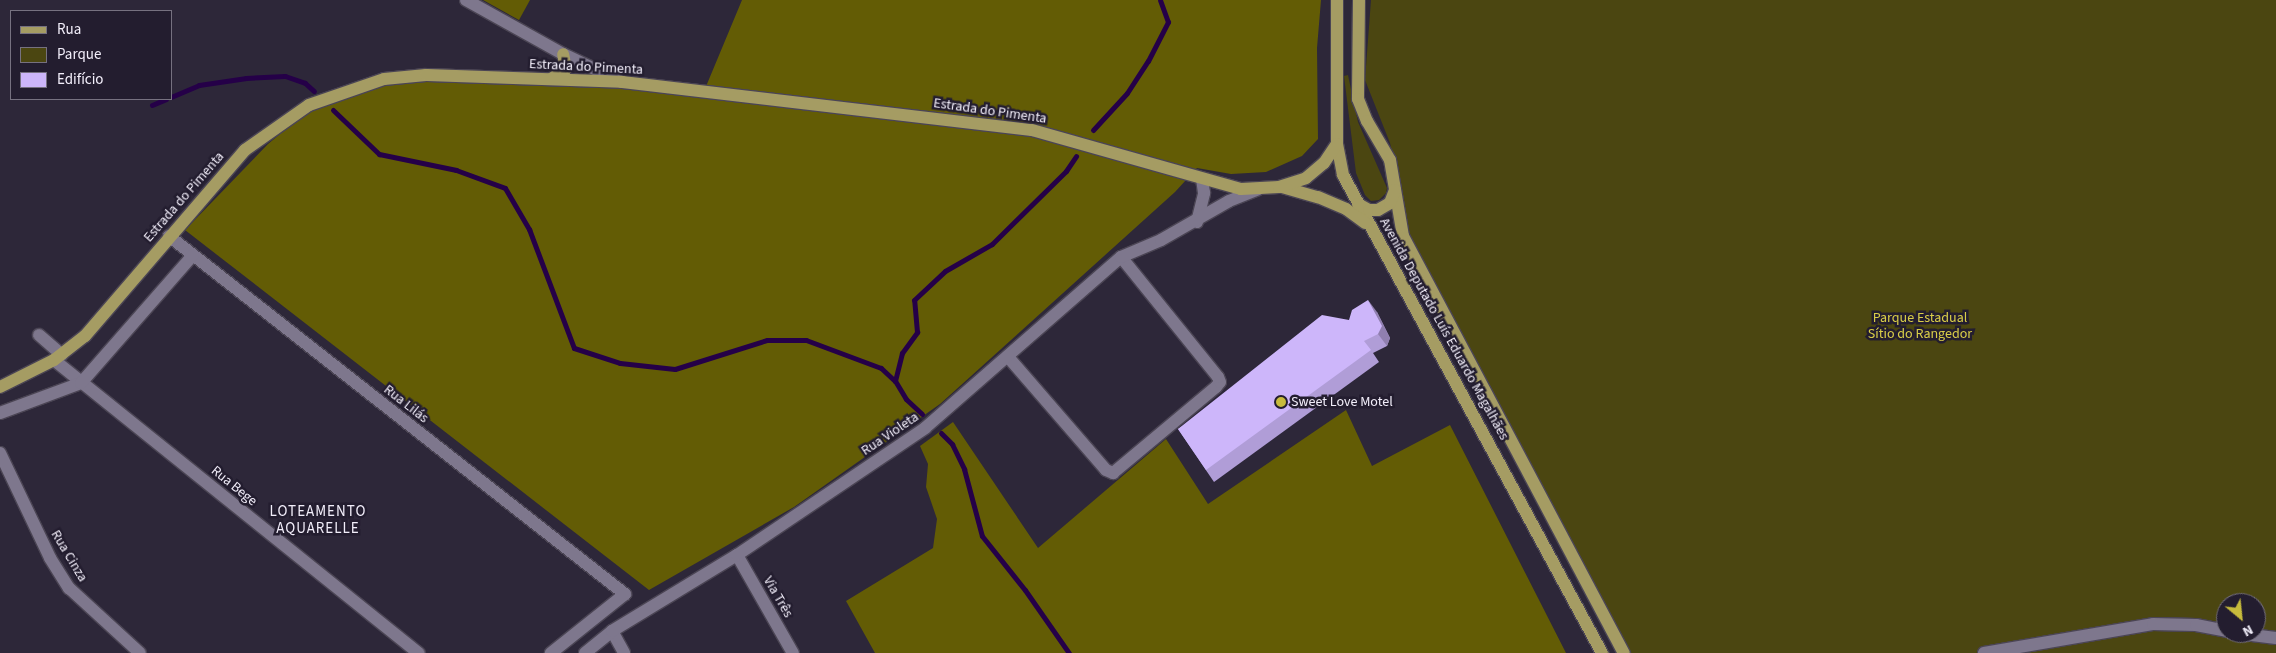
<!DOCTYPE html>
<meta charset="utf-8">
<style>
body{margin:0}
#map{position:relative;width:2276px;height:653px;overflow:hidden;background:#2d2739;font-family:"Source Sans 3",sans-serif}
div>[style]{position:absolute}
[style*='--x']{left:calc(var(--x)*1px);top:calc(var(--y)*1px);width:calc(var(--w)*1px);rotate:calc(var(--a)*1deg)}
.green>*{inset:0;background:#4b4611}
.forest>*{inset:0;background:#635c05}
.stream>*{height:5px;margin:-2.5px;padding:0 2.5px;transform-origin:2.5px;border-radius:2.5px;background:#250048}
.roads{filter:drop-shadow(1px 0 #4b4554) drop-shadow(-1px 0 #4b4554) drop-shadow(0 1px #4b4554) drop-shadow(0 -1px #4b4554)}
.minor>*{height:12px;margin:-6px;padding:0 6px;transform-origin:6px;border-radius:6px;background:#7e778d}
.major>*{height:12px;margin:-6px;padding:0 6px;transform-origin:6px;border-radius:6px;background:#a59c63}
.wall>*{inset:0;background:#b09dd7}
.shaded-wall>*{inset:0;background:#907faf}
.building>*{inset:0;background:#cdb6fa}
.dots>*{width:14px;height:14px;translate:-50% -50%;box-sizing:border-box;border:2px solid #231d2f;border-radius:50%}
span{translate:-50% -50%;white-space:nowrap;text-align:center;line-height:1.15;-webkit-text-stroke:5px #231d2f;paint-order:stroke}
.street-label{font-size:14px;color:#f2eefa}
.park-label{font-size:14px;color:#dace48}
.poi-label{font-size:14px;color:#f2eefa}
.left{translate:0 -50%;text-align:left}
.neighbourhood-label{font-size:15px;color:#f2eefa;letter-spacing:1px}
.legend{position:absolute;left:10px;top:10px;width:162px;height:90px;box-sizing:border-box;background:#231d2f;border:1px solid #767180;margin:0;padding:6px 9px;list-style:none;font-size:15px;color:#f2eefa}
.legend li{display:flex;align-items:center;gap:10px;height:25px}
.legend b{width:25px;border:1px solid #767180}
.north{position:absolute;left:2216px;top:593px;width:50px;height:50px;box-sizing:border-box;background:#231d2f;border:1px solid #767180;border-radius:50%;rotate:152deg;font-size:14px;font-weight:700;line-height:20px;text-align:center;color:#f2eefa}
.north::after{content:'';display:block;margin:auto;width:18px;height:22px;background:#c7bb3c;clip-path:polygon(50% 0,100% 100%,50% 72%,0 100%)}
</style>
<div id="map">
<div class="green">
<div style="clip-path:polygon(evenodd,1371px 0,2276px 0,2276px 653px,1630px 653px,1409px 234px,1390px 143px,1365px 80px,1371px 0,2226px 603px,2256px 603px,2256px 633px,2226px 633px,2226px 603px)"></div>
<div style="clip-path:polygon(1348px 75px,1358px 122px,1387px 188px,1386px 193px,1379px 200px,1371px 201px,1365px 195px,1356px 173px,1344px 76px)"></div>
</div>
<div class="forest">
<div style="clip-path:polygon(483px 0,530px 0,519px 20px)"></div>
<div style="clip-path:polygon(742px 0,1321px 0,1317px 48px,1318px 139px,1302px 156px,1266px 172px,1231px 174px,1197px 168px,1175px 192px,940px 404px,794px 507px,649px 590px,185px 230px,268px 144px,309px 110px,396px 80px,626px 86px,702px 96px)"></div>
<div style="clip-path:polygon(1346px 410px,1372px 466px,1450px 425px,1566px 653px,875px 653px,846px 601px,933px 548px,937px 519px,926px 487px,928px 464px,920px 446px,953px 422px,1038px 548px,1166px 439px,1208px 504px)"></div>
</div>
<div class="stream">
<div style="--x:171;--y:97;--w:30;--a:-23"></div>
<div style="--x:199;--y:85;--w:48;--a:-8.5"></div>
<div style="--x:246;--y:78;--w:39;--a:-3"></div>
<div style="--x:285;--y:76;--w:21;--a:19"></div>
<div style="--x:305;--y:83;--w:12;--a:42"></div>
<div style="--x:152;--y:105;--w:15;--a:-23"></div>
<div style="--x:333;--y:110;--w:64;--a:43.7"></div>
<div style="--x:379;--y:154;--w:79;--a:11.7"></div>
<div style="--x:456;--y:170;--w:52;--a:20.2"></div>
<div style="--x:505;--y:188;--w:48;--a:59.7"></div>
<div style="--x:529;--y:229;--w:127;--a:69.3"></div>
<div style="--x:574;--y:348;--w:48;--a:18.1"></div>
<div style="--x:620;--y:363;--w:55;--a:6.2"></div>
<div style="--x:675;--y:369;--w:96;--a:-17.5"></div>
<div style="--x:767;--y:340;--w:39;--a:0"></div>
<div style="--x:806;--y:340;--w:80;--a:20.5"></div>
<div style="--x:881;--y:368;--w:19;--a:43"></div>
<div style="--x:1093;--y:130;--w:50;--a:-47.4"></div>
<div style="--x:1127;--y:93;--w:38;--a:-57"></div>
<div style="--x:1148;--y:61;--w:44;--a:-62.9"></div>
<div style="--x:1168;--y:22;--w:23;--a:-110"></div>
<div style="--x:922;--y:414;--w:22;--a:-137"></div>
<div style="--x:906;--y:399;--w:21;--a:-121"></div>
<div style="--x:895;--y:381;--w:29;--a:-76"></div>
<div style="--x:902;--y:353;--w:26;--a:-54"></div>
<div style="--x:917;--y:332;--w:32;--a:-95"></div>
<div style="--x:914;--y:300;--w:42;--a:-43.1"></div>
<div style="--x:945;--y:271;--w:54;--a:-29.9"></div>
<div style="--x:992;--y:244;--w:104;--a:-44.6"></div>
<div style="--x:1066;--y:171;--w:18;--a:-56"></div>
<div style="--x:941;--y:433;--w:16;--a:45"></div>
<div style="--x:952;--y:444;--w:28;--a:64"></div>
<div style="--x:964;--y:469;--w:69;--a:75"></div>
<div style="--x:982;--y:536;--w:69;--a:51.5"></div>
<div style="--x:1025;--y:590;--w:77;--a:55.1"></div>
</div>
<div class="roads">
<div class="minor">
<div style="--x:466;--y:0;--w:111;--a:29.1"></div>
<div style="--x:563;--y:54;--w:65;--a:25.4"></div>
<div style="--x:1197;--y:222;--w:30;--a:-76"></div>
<div style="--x:1204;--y:193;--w:14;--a:-98"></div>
<div style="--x:169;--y:236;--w:580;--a:38.14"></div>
<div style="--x:625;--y:594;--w:95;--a:141.4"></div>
<div style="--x:39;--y:335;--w:30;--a:41"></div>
<div style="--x:1009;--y:358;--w:148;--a:49.1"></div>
<div style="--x:1106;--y:470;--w:8;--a:23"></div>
<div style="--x:1113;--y:473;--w:134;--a:-39.9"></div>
<div style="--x:1216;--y:387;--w:6;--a:-51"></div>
<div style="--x:1220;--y:382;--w:5;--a:-112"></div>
<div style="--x:1218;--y:377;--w:154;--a:-128.9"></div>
<div style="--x:54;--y:360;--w:468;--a:38.8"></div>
<div style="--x:0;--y:413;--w:86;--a:-20.3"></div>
<div style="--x:81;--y:383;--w:170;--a:-48.8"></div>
<div style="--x:0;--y:453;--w:116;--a:64.5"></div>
<div style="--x:50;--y:558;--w:36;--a:58"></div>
<div style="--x:69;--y:588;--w:96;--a:42.5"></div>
<div style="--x:737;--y:555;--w:113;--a:60.3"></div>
<div style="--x:612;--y:631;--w:25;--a:61"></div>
<div style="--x:2236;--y:633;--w:40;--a:7.1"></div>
<div style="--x:585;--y:653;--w:35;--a:-39"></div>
<div style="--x:612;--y:631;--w:146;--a:-31.3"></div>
<div style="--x:737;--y:555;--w:227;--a:-34"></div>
<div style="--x:925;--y:428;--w:260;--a:-41.1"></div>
<div style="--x:1121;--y:257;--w:43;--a:-23"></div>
<div style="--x:1161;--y:240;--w:78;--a:-29.8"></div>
<div style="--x:1229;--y:201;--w:31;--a:-22"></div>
<div style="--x:1984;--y:653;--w:171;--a:-9.7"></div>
<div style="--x:2153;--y:624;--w:43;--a:1.3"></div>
<div style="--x:2196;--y:625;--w:31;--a:11"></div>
</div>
<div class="major">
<div style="--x:1337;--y:0;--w:144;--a:90"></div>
<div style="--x:1337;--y:144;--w:32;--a:79"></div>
<div style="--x:1343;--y:175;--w:544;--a:61.55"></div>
<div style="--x:1359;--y:0;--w:99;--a:90.6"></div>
<div style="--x:1358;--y:99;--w:24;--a:68"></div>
<div style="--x:1367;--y:121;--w:45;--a:59.5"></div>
<div style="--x:1390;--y:160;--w:77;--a:80.3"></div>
<div style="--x:1403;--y:236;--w:472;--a:62.1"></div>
<div style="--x:551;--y:79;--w:18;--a:-34"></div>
<div style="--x:566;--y:69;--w:15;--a:-101"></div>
<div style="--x:1282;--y:187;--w:37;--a:16"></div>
<div style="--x:1318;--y:197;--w:30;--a:23"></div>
<div style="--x:1346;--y:209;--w:24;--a:36"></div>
<div style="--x:1358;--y:204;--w:13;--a:29"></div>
<div style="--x:1369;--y:210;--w:9;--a:0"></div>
<div style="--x:1378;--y:210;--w:14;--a:-30"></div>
<div style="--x:1390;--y:203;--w:14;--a:-69"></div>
<div style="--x:0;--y:387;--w:60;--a:-26.6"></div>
<div style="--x:54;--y:360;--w:39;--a:-38"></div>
<div style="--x:85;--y:336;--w:245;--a:-49.3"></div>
<div style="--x:245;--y:150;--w:78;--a:-35.1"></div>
<div style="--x:309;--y:105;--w:79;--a:-19.1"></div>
<div style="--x:384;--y:79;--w:42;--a:-5.4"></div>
<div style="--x:426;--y:75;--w:196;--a:2"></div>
<div style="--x:622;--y:82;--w:413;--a:6.7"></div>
<div style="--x:1032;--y:130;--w:217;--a:15.8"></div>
<div style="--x:1241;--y:189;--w:38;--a:-3"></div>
<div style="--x:1279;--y:187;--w:28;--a:-18"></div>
<div style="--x:1306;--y:178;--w:23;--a:-40"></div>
<div style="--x:1324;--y:163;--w:23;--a:-56"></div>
</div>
</div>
<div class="wall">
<div style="clip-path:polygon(1377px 312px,1390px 338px,1387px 346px,1373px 353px,1379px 362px,1214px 482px,1178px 429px,1349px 320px)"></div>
</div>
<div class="shaded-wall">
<div style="clip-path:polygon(1368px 300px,1377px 312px,1390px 338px,1387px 346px,1378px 334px)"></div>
</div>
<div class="building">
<div style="clip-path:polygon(1368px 300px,1382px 326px,1378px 334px,1364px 341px,1371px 350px,1206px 470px,1178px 429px,1322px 315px,1349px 320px,1352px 310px)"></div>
</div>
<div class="dots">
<div style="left:1281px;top:402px;background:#c7bb3c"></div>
</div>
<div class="street-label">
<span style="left:586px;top:67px;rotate:3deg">Estrada do Pimenta</span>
<span style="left:990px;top:111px;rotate:8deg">Estrada do Pimenta</span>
<span style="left:184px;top:197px;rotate:-49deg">Estrada do Pimenta</span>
<span style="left:1444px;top:329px;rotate:61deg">Avenida Deputado Luís Eduardo Magalhães</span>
<span style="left:406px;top:404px;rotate:38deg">Rua Lilás</span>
<span style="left:890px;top:434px;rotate:-34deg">Rua Violeta</span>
<span style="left:234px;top:486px;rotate:39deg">Rua Bege</span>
<span style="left:69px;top:556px;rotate:59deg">Rua Cinza</span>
<span style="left:778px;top:597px;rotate:60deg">Via Três</span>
</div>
<div class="park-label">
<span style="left:1920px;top:326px">Parque Estadual<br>Sítio do Rangedor</span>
</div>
<div class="poi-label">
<span class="left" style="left:1291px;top:402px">Sweet Love Motel</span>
</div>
<div class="neighbourhood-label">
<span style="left:318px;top:520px">LOTEAMENTO<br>AQUARELLE</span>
</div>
<ul class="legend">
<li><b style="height:6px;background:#a59c63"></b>Rua</li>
<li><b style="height:14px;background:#4b4611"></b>Parque</li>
<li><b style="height:14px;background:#cdb6fa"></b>Edifício</li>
</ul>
<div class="north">N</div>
</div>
